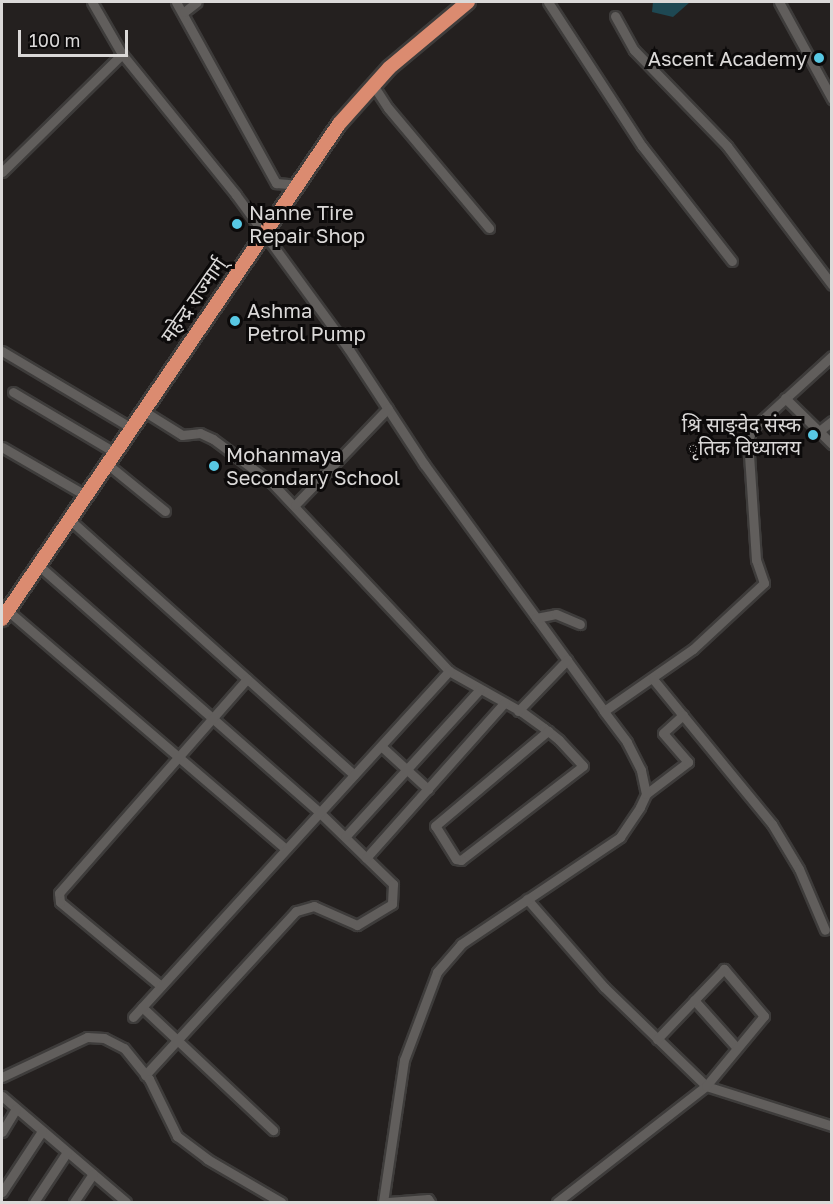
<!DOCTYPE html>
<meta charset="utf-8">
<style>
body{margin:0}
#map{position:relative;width:833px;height:1204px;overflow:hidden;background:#24201f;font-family:"Golos Text","Noto Sans Devanagari",sans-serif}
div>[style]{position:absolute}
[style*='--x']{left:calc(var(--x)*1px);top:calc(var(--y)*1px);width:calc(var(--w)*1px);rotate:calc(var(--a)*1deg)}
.water>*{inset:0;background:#1e4853}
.roads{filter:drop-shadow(2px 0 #3e3c3b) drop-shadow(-2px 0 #3e3c3b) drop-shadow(0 2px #3e3c3b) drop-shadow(0 -2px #3e3c3b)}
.minor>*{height:9px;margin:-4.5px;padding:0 4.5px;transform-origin:4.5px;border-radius:4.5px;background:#615e5c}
.highway>*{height:14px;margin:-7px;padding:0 7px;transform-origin:7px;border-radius:7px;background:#db8b70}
.dots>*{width:16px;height:16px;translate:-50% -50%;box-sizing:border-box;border:3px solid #0c0a0a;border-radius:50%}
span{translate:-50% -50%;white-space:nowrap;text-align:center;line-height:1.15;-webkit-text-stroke:6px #0c0a0a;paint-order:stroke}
.poi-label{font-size:20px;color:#dbd9d8}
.right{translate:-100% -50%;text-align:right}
.left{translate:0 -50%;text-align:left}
.street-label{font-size:20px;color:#dbd9d8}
.frame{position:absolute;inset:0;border:3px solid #dbd9d8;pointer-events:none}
.scale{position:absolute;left:18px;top:30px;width:110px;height:27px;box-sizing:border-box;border:3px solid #dbd9d8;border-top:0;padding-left:8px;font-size:18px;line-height:21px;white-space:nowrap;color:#dbd9d8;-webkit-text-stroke:4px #0c0a0a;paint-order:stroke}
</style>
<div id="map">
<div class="water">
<div style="clip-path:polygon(653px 2px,690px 2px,673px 17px,652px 12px)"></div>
</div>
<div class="roads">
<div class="minor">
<div style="--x:92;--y:2;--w:60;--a:60"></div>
<div style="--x:122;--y:54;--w:181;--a:51"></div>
<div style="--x:236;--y:195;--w:190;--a:53.8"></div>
<div style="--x:348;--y:348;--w:139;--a:56.8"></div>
<div style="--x:424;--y:464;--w:306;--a:53.9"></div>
<div style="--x:604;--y:711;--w:108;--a:-34.9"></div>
<div style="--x:693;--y:649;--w:97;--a:-42.9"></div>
<div style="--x:764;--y:583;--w:24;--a:-109"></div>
<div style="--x:756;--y:560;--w:120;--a:-93.8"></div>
<div style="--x:748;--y:440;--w:12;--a:-70"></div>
<div style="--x:752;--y:429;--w:108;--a:-42.4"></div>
<div style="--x:176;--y:2;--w:207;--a:61.1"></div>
<div style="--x:276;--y:183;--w:21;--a:5"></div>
<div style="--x:548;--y:2;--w:172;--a:56.9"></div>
<div style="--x:642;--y:146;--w:146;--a:52"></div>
<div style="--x:779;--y:2;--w:111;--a:61.3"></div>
<div style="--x:184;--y:12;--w:16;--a:-38"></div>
<div style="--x:615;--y:16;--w:39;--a:61"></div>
<div style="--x:634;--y:50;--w:134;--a:45.9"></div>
<div style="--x:727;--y:146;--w:174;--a:52.9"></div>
<div style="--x:373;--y:85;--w:27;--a:57"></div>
<div style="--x:388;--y:108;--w:157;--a:49.9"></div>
<div style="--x:2;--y:172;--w:168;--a:-44.5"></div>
<div style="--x:2;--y:351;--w:149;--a:30.7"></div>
<div style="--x:13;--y:392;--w:117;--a:30.7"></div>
<div style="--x:785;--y:398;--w:66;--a:44.4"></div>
<div style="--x:142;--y:410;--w:47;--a:32"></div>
<div style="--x:182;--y:435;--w:18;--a:-6"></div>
<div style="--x:200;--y:433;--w:14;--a:25"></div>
<div style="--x:213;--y:439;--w:74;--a:36.7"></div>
<div style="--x:272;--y:483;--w:258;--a:46.7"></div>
<div style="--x:449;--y:671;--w:84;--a:29.3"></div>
<div style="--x:522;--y:712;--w:27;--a:36"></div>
<div style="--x:544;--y:728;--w:5;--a:37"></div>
<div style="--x:548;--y:731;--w:14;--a:39"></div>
<div style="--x:559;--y:740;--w:35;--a:47"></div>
<div style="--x:583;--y:766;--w:154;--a:142.4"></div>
<div style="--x:461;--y:860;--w:5;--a:-169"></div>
<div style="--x:456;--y:859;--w:39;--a:-122"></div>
<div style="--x:435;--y:826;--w:148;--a:-40.1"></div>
<div style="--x:818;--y:432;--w:18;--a:-38"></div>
<div style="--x:2;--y:447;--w:96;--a:30"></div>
<div style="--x:106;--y:463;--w:76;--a:39.1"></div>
<div style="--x:295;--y:505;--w:134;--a:-46.2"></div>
<div style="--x:69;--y:519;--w:383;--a:41.9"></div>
<div style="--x:37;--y:564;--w:377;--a:41.3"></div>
<div style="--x:320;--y:813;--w:102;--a:44.2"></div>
<div style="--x:393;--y:884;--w:20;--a:93"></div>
<div style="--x:392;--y:904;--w:41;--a:149"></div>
<div style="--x:357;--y:925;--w:47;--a:-156.2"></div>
<div style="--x:314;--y:906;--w:19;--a:164"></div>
<div style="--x:296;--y:911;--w:223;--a:132.6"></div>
<div style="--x:7;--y:610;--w:367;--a:40.6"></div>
<div style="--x:536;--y:618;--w:20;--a:-11"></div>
<div style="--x:556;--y:614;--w:26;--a:23"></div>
<div style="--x:653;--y:679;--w:188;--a:50.6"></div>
<div style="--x:772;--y:824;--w:52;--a:59"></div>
<div style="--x:799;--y:869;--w:66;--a:66.9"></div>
<div style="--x:518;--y:711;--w:71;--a:-46.1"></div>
<div style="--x:381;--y:746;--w:64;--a:42.5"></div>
<div style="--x:646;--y:794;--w:53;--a:-37.3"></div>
<div style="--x:688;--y:762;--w:38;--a:-131"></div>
<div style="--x:663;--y:733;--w:27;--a:-42"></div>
<div style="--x:345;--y:837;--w:199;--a:-47.6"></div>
<div style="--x:366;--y:858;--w:208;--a:-48.3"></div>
<div style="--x:527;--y:899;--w:117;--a:48.8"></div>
<div style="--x:604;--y:987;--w:142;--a:44.1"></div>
<div style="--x:706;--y:1086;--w:132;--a:17.6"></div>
<div style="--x:161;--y:986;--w:131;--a:-140.3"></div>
<div style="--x:60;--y:902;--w:9;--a:-96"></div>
<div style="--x:59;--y:893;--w:285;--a:-48.7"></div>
<div style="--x:694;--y:1000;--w:64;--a:48.1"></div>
<div style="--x:142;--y:1007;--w:180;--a:43.2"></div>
<div style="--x:133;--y:1017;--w:469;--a:-47.6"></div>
<div style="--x:2;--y:1077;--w:94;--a:-25.2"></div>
<div style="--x:87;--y:1037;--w:17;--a:3"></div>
<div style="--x:104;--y:1038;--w:22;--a:27"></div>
<div style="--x:124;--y:1048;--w:40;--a:51"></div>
<div style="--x:149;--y:1079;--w:64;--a:63.8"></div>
<div style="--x:177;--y:1136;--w:38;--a:37"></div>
<div style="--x:207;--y:1159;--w:86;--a:30.2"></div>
<div style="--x:2;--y:1096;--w:163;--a:40.5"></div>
<div style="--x:2;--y:1132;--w:27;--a:-59"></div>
<div style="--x:2;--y:1192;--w:73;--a:-56.7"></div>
<div style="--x:34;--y:1202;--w:60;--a:-56.6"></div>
<div style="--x:74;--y:1202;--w:34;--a:-56"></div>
<div style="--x:383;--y:1202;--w:144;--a:-81.6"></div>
<div style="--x:404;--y:1060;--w:94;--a:-69.4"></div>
<div style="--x:437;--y:972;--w:37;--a:-49"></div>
<div style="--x:461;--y:944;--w:192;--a:-33.9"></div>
<div style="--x:620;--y:837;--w:36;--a:-56"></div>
<div style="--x:640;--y:807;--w:14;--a:-65"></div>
<div style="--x:646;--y:794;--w:25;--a:-102"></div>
<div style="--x:641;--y:770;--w:31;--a:-117"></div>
<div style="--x:627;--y:742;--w:39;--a:-127"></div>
<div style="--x:388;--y:1202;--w:40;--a:-4.3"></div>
<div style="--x:428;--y:1199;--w:4;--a:56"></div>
<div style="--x:557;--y:1202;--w:189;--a:-37.9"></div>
<div style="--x:706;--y:1086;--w:91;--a:-50.4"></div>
<div style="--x:764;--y:1016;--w:62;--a:-130.4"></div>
<div style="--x:724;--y:969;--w:97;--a:133.7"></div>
</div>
<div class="highway">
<div style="--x:2;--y:619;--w:599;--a:-55.75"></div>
<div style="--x:339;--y:124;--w:75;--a:-48.2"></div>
<div style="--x:389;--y:68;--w:103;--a:-39.9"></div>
</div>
</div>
<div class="dots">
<div style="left:819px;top:58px;background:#58c8e4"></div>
<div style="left:237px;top:224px;background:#58c8e4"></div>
<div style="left:235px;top:321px;background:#58c8e4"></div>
<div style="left:813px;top:435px;background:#58c8e4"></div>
<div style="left:214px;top:466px;background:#58c8e4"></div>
</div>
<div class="poi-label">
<span class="right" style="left:807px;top:58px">Ascent Academy</span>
<span class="left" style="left:249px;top:224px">Nanne Tire<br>Repair Shop</span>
<span class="left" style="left:247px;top:322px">Ashma<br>Petrol Pump</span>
<span class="right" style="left:801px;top:436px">श्रि साङ्वेद संस्क<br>ृतिक विध्यालय</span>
<span class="left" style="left:226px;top:466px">Mohanmaya<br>Secondary School</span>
</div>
<div class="street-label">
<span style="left:193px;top:300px;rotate:-55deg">महेन्द्र राज्मार्ग्</span>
</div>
<div class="frame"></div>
<div class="scale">100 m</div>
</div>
